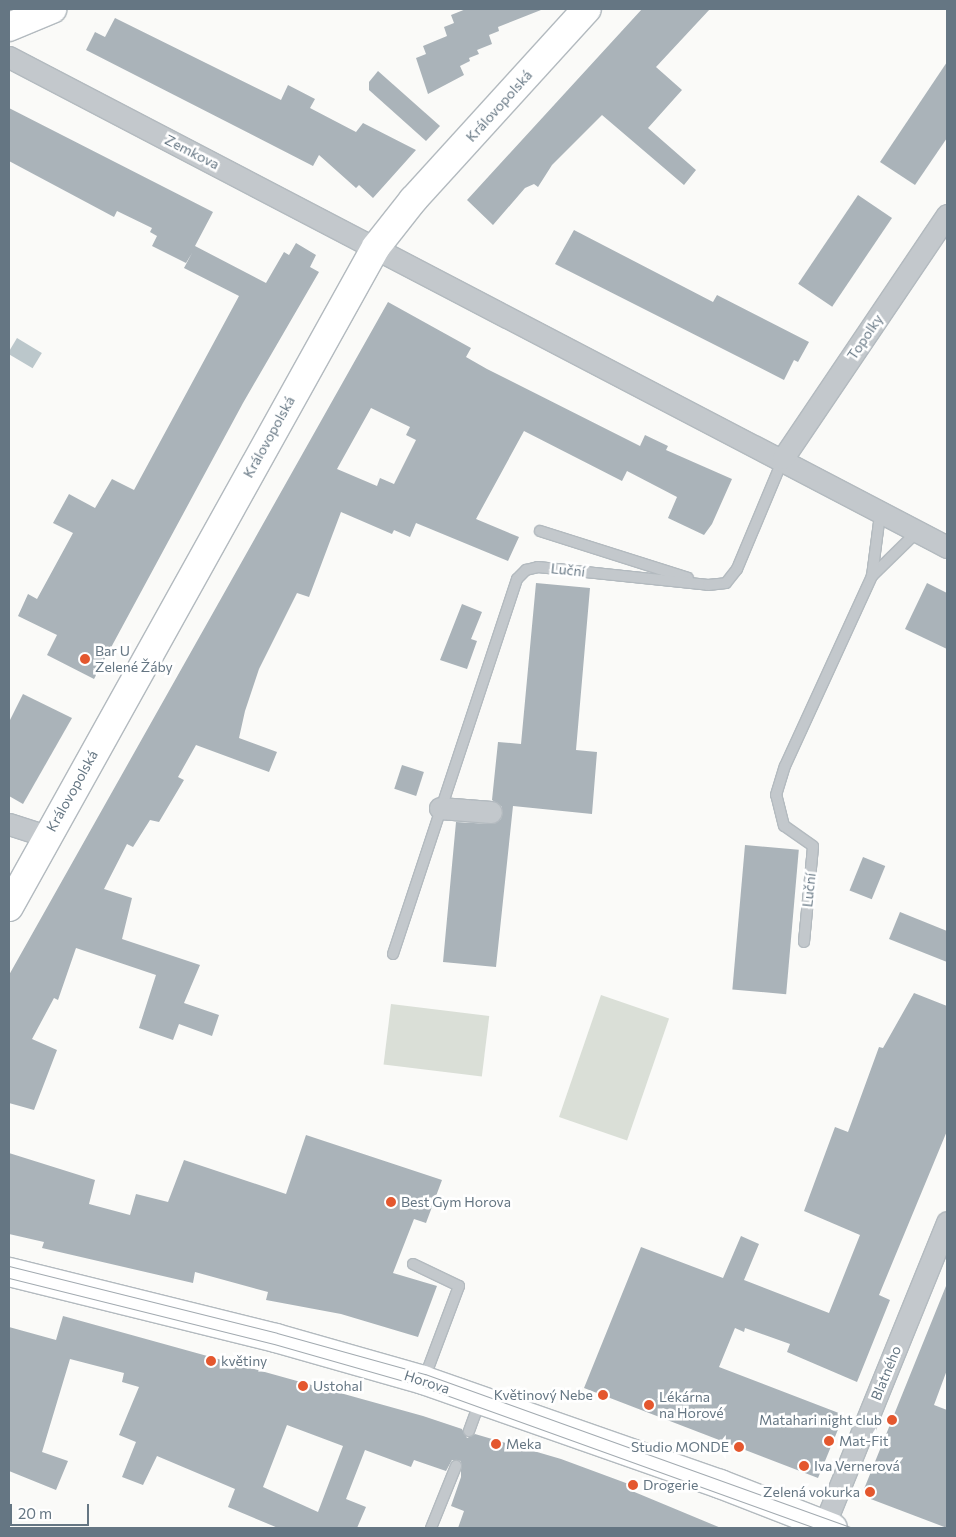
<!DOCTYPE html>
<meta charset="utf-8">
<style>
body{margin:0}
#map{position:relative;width:956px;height:1537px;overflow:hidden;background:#fafaf8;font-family:Commissioner,sans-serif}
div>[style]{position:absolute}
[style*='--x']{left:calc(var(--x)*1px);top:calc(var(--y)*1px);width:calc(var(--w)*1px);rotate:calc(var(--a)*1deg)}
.green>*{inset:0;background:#dadfd7;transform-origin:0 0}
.water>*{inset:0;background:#bbc7cb;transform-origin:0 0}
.building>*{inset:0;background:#aab3b9;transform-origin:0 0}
.roads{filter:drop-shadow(1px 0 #b3babf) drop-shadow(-1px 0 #b3babf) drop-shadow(0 1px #b3babf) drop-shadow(0 -1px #b3babf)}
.lane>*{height:10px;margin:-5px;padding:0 5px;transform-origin:5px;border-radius:5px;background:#c3c8cc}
.street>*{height:21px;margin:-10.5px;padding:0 10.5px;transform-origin:10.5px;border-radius:10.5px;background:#c3c8cc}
.secondary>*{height:28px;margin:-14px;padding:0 14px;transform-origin:14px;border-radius:14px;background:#fff}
.tram>*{height:1px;margin:-0.5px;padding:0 0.5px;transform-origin:0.5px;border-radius:0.5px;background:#a2aab0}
.dots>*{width:14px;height:14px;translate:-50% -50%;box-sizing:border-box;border:2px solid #fff;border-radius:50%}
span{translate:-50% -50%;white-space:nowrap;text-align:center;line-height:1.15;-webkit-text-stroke:5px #fff;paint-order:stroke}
.street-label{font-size:14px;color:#657683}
.poi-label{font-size:14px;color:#657683}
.left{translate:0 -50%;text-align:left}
.right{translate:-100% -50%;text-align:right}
.frame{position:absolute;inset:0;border:10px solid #657683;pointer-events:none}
.scale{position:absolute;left:10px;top:1504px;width:79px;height:22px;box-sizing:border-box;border:2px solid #657683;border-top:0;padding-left:6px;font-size:15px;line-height:18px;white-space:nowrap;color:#657683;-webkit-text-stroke:4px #fff;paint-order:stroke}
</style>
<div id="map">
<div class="green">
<div style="left:601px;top:995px;width:72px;height:129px;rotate:19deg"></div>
<div style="left:391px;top:1004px;width:99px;height:61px;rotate:7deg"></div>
</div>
<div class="water">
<div style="left:17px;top:338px;width:29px;height:18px;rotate:31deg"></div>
</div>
<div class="building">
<div style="clip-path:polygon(466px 9px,541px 10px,498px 27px,499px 31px,489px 35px,492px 44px,477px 50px,479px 54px,469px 58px,470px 61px,460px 66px,464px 75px,428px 94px,416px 58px,426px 54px,423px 46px,447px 36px,444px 27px,454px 23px,451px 15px)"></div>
<div style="clip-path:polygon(642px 9px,710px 9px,656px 67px,682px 90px,648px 128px,696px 170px,684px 185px,602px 115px,552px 165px,538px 187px,534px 184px,525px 188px,493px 225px,467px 200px)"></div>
<div style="clip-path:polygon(115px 18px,281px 100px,288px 85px,315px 99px,310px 108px,356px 132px,363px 123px,416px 150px,373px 198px,359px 185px,356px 188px,319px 155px,313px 166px,86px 50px,95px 32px,105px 37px)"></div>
<div style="clip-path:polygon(947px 62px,947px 138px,915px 185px,880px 162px)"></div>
<div style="clip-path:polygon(378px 71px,440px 126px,426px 141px,369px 90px,369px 82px)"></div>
<div style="clip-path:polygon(9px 108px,213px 212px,195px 246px,266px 283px,284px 252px,289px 255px,296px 243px,316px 255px,310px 267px,319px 272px,243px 403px,94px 679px,47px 655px,57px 635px,18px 616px,28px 594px,37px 599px,73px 533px,53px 523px,69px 494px,95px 508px,112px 479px,134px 490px,239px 296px,184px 268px,192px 253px,186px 263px,152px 246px,157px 236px,150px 232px,152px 228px,117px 211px,114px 217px,9px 161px)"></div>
<div style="left:858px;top:195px;width:41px;height:107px;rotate:34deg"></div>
<div style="clip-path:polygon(574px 230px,713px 302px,717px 295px,809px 342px,798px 362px,794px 360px,784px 380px,555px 264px)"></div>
<div style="clip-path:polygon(evenodd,388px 302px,471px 348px,466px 357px,487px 369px,640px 446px,645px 435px,668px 446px,666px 450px,732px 479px,712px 524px,704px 535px,668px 518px,677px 497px,627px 471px,622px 481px,524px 431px,476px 519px,519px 537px,508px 561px,416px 523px,410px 537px,394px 530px,392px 534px,341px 512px,309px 597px,297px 593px,259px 669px,245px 711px,239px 738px,277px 752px,269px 772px,196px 745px,178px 777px,184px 780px,159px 822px,150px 820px,133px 847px,127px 844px,104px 889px,132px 898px,122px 939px,200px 965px,184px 1003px,219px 1015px,212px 1036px,179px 1024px,173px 1040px,139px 1028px,156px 975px,76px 948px,58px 1000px,54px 998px,32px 1039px,57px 1050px,34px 1110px,9px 1103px,9px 975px,388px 302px,371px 408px,410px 427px,406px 435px,416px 440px,394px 484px,380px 478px,377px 486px,337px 469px,371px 408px)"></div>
<div style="clip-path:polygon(536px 583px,590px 588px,576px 750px,597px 752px,592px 814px,513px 806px,496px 967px,443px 962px,456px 822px,491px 824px,501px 819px,502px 807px,492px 800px,498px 742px,521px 744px)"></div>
<div style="clip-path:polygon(927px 583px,947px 593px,947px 649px,905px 629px)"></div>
<div style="clip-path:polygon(462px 604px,482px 612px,471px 639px,477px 641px,467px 669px,440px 660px)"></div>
<div style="clip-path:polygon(23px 694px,72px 718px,23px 804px,9px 796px,9px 722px)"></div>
<div style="left:402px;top:765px;width:23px;height:25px;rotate:18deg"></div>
<div style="left:745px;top:845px;width:54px;height:145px;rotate:5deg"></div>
<div style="left:863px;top:857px;width:24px;height:36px;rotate:22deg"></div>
<div style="clip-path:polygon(900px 912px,947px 931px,947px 962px,889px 939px)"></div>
<div style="clip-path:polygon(914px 993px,947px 1006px,947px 1131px,879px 1295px,890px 1300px,857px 1382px,787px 1352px,790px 1344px,745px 1328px,744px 1332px,735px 1328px,719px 1367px,844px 1415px,818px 1478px,584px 1388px,641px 1247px,723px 1278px,741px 1236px,759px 1244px,744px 1280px,829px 1313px,860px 1235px,804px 1211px,835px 1127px,848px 1132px,879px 1047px,883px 1048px)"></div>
<div style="clip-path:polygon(306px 1135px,442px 1180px,426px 1223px,414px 1219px,393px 1273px,437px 1286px,418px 1337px,341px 1314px,266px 1300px,268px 1292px,195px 1272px,193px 1283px,42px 1248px,44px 1242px,9px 1234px,9px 1153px,95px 1180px,89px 1204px,130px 1215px,136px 1194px,168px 1202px,184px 1160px,286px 1194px)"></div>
<div style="clip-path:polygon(946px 1286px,947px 1370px,934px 1405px,947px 1410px,947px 1528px,868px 1498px,864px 1489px)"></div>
<div style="clip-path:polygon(evenodd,63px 1316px,423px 1416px,462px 1429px,467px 1438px,475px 1434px,561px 1459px,634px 1486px,632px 1491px,721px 1528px,458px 1528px,464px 1511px,451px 1506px,461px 1477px,461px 1461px,452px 1460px,446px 1471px,414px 1460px,411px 1467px,365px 1450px,346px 1499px,366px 1507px,357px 1528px,278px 1528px,228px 1507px,235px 1489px,157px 1456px,143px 1485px,122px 1477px,136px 1442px,119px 1435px,139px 1387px,122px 1382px,124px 1373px,70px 1359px,42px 1452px,68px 1461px,56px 1490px,9px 1471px,9px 1327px,56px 1340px,63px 1316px,287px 1425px,343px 1446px,318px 1512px,263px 1487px,287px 1425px)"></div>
</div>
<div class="roads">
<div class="lane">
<div style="--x:540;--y:531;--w:155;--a:17.6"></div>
<div style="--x:872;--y:576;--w:63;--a:-44.4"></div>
<div style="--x:804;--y:942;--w:96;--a:-84.6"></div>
<div style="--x:813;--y:846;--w:35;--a:-145"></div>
<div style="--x:784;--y:826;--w:32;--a:-104"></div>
<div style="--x:776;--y:795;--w:30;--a:-73"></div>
<div style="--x:785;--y:766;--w:209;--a:-65.4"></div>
<div style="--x:872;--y:576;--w:63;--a:-82.6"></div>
<div style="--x:393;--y:954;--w:395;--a:-71.7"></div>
<div style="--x:517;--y:579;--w:13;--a:-45"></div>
<div style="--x:526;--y:570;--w:12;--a:-14"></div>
<div style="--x:538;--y:567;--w:171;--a:6"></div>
<div style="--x:708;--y:585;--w:18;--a:-6"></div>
<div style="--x:726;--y:583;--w:18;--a:-52"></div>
<div style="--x:737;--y:569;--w:119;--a:-67.3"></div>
<div style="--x:413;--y:1264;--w:51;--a:25.6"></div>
<div style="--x:459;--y:1286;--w:99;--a:110.6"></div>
<div style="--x:469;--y:1431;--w:32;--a:-70"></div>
<div style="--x:431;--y:1528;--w:67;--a:-68"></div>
</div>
<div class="street">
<div style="--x:9;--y:57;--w:1058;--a:27.58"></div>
<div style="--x:783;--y:458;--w:293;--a:-56"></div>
<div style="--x:440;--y:808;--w:51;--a:4.5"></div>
<div style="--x:9;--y:824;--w:40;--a:18"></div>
<div style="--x:823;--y:1528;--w:330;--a:-67.9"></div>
</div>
<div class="secondary">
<div style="--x:9;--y:27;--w:47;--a:-22.7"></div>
<div style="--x:9;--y:907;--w:755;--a:-60.92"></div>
<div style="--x:376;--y:247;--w:60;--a:-51.8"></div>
<div style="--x:413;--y:200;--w:258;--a:-47.7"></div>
<div style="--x:9;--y:1272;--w:275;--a:13.9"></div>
<div style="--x:276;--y:1338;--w:153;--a:15.9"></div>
<div style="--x:423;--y:1380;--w:315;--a:19.3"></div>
<div style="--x:720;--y:1484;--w:121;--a:21.3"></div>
</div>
</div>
<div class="tram">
<div style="--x:9;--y:1266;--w:276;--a:14"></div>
<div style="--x:277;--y:1333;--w:154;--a:15.5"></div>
<div style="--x:425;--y:1374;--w:454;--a:19.8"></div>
<div style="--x:9;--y:1278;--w:273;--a:14"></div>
<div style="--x:274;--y:1344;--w:153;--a:15.9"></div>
<div style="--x:421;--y:1386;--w:419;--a:19.8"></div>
</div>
<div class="dots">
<div style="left:85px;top:659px;background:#e4572e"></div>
<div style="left:391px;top:1202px;background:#e4572e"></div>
<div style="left:211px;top:1361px;background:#e4572e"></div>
<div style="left:303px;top:1386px;background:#e4572e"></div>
<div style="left:603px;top:1395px;background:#e4572e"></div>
<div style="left:649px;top:1405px;background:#e4572e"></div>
<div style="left:892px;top:1420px;background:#e4572e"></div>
<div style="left:829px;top:1441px;background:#e4572e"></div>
<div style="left:496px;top:1444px;background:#e4572e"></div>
<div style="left:739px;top:1447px;background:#e4572e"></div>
<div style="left:804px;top:1466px;background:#e4572e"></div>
<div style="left:633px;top:1485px;background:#e4572e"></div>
<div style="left:870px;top:1492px;background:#e4572e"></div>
</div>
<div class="street-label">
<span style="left:499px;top:106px;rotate:-48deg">Královopolská</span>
<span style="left:192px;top:152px;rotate:27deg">Zemkova</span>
<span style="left:865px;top:337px;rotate:-56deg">Topolky</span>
<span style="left:269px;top:437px;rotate:-61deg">Královopolská</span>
<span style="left:568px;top:570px;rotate:6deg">Luční</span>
<span style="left:72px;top:791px;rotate:-61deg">Královopolská</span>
<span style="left:809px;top:890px;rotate:-84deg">Luční</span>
<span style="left:886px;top:1373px;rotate:-68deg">Blatného</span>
<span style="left:427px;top:1382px;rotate:18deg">Horova</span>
</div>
<div class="poi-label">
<span class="left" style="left:95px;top:659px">Bar U<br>Zelené Žáby</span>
<span class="left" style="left:401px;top:1202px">Best Gym Horova</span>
<span class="left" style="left:221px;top:1361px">květiny</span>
<span class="left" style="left:313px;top:1386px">Ustohal</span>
<span class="right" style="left:593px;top:1395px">Květinový Nebe</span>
<span class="left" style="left:659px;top:1405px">Lékárna<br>na Horové</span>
<span class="right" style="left:882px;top:1420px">Matahari night club</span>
<span class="left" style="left:839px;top:1441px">Mat-Fit</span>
<span class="left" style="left:506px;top:1444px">Meka</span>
<span class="right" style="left:729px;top:1447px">Studio MONDE</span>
<span class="left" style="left:814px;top:1466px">Iva Vernerová</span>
<span class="left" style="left:643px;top:1485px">Drogerie</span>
<span class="right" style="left:860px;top:1492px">Zelená vokurka</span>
</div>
<div class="frame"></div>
<div class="scale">20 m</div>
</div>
